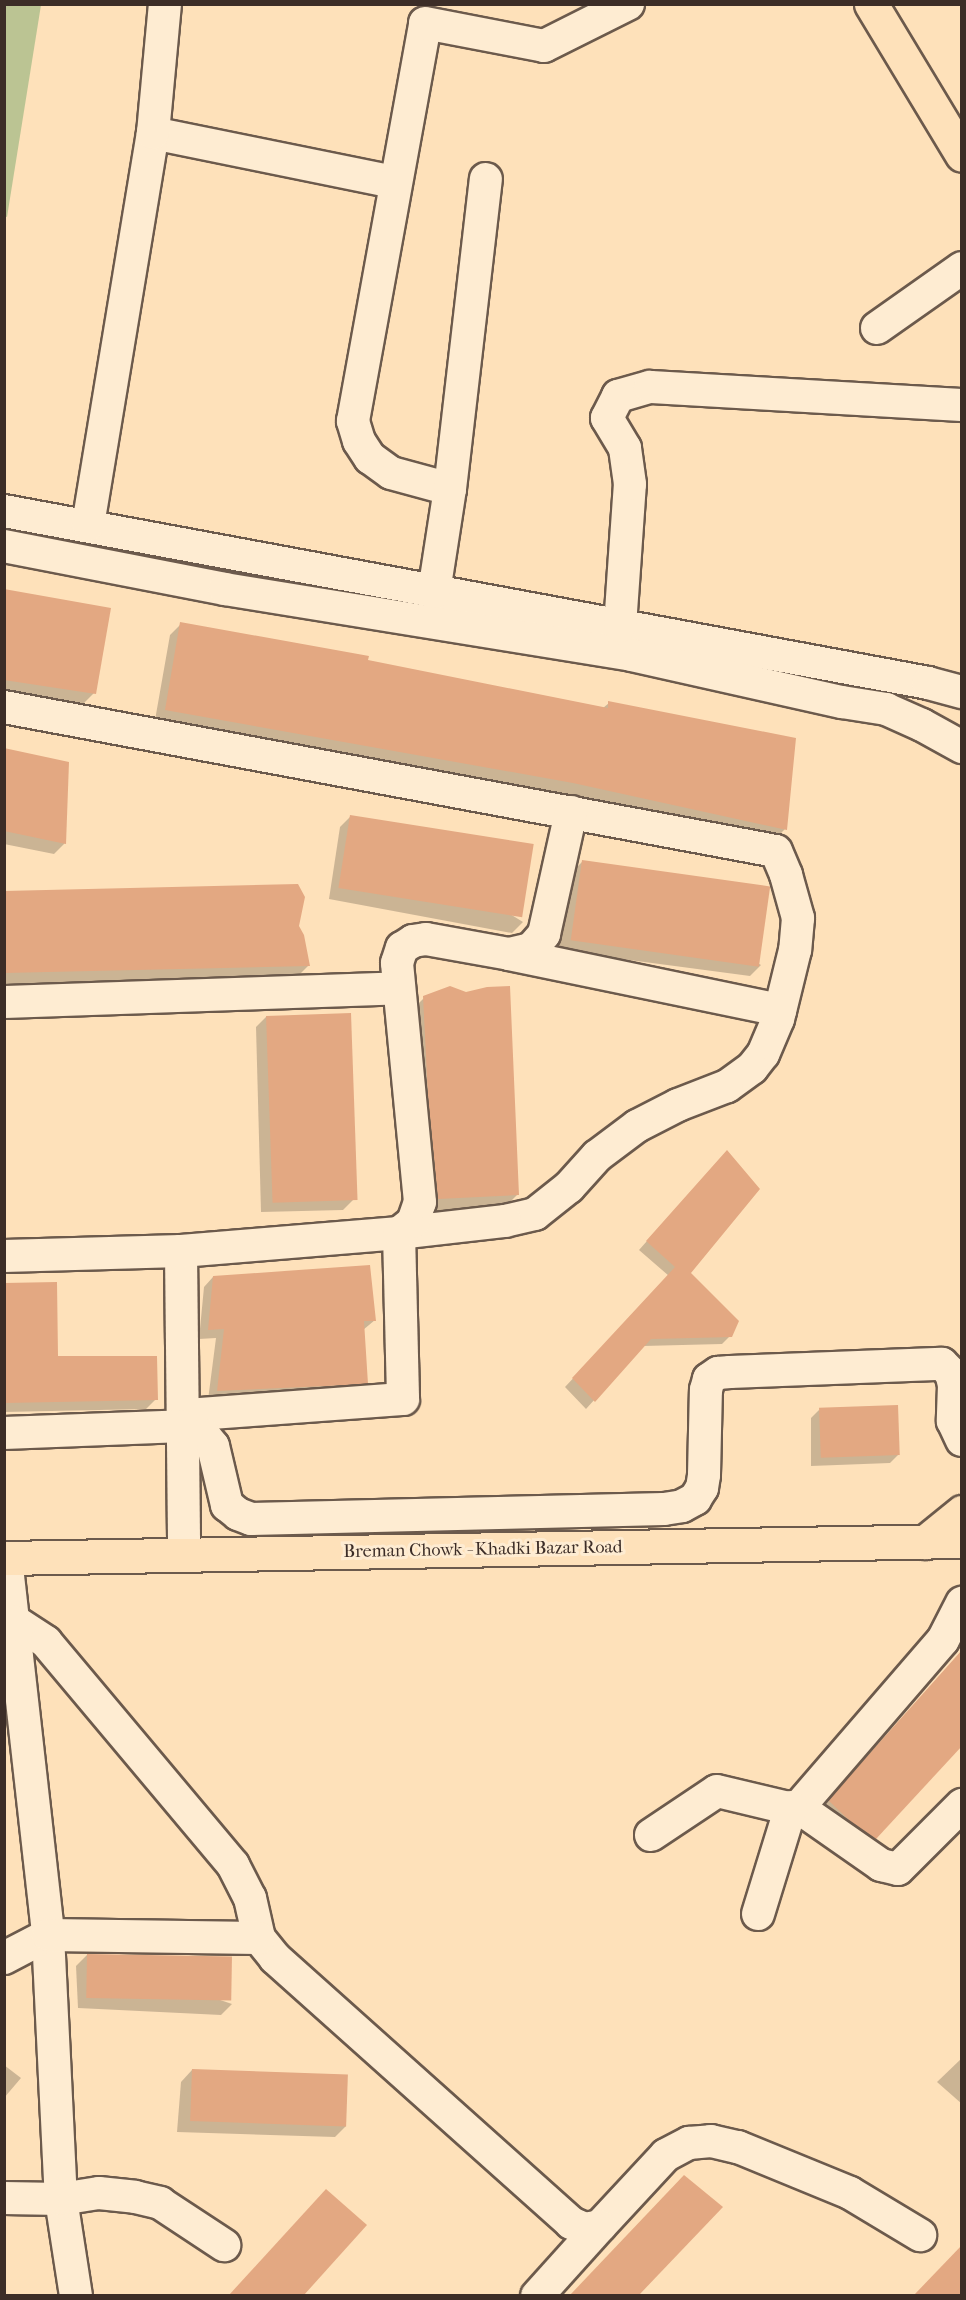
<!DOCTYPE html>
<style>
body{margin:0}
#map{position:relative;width:966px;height:2300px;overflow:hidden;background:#fee1ba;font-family:"IM FELL French Canon",serif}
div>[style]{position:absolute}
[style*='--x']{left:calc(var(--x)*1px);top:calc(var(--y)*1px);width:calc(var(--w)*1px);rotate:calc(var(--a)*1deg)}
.green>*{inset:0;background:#bbc493}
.shadow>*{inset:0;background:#0003}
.building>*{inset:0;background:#e3a882;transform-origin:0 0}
.roads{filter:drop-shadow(2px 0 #6c5a4c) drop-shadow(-2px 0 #6c5a4c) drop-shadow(0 2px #6c5a4c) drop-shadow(0 -2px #6c5a4c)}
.minor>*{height:32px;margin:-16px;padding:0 16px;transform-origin:16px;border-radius:16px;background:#feecd2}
.major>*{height:33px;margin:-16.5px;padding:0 16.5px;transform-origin:16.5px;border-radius:16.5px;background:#fee1ba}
span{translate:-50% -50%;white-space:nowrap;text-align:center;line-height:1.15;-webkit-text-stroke:6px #feecd2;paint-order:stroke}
.street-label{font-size:18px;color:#3c2d27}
.frame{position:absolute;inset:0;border:6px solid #3c2d27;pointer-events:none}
</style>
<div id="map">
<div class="green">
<div style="clip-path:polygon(5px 4px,41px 5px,7px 217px,4px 216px)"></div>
</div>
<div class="shadow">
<div style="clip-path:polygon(4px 590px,94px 693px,83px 704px,4px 692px)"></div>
<div style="clip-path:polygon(181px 624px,603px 708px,609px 703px,785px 829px,774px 840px,155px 720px,170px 635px)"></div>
<div style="clip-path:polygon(4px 750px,65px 843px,54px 854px,4px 844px)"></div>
<div style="clip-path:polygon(351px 816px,523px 922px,512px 933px,329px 899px,340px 827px)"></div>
<div style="clip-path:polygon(582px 862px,761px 965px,750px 976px,554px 950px,571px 873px)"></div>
<div style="clip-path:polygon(4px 893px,298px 926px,309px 965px,293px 981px,4px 987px)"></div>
<div style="clip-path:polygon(424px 998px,517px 1195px,501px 1211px,422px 1214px,408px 1014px)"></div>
<div style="clip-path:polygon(267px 1016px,354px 1199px,343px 1210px,261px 1212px,256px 1027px)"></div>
<div style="clip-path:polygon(719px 1160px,689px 1273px,730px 1336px,722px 1344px,643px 1346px,586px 1409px,565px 1387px,669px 1276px,639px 1250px)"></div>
<div style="clip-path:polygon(213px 1277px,375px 1320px,363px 1330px,366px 1383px,357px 1393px,208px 1400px,216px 1338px,199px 1339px,204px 1287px)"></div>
<div style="clip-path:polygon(4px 1284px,56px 1358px,156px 1399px,146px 1409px,4px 1412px)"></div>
<div style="clip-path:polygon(819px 1410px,898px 1455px,890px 1463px,811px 1466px,811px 1418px)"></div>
<div style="clip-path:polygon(962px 1651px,962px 1744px,863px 1849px,819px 1812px)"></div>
<div style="clip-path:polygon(87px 1955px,232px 2004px,221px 2015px,78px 2008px,76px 1966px)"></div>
<div style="clip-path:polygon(962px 2058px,962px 2104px,937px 2082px)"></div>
<div style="clip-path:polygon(4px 2065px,21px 2078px,4px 2098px)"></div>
<div style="clip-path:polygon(192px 2070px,346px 2126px,335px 2137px,177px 2132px,181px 2082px)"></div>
<div style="clip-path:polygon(673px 2188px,721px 2207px,637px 2296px,571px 2296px)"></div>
<div style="clip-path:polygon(316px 2202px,365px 2225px,302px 2296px,230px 2296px)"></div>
<div style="clip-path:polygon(962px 2246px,962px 2296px,915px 2296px)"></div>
</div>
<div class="building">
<div style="clip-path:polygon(4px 589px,111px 608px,96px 694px,4px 680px)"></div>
<div style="clip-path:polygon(180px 622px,369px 656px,368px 660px,608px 708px,608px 701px,796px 738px,787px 830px,573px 783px,165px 710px)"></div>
<div style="clip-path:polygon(4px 748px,69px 762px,66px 844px,4px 831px)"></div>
<div style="left:350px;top:815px;width:186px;height:74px;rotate:9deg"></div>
<div style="left:582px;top:860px;width:190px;height:81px;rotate:8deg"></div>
<div style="clip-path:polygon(298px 884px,305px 897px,299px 926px,304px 935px,310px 966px,4px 973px,4px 891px)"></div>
<div style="clip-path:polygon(450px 986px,466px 992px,487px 987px,510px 986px,519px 1195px,438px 1199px,428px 1096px,423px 996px)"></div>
<div style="left:351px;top:1013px;width:187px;height:85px;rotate:88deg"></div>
<div style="clip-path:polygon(727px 1150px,760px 1189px,691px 1273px,739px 1321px,732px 1337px,651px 1339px,595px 1402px,572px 1378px,675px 1267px,646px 1241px)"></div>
<div style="clip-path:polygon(370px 1265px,376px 1321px,364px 1321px,368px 1384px,217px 1391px,224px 1329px,208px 1330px,213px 1276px)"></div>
<div style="clip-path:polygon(57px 1282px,58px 1356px,157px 1356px,158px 1400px,4px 1403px,4px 1283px)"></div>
<div style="left:898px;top:1405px;width:50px;height:79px;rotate:88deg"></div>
<div style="clip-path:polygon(962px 1650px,962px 1746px,876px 1839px,851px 1822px,828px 1800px)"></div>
<div style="left:87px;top:1954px;width:145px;height:44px;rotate:1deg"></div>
<div style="left:192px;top:2069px;width:156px;height:52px;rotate:2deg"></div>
<div style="clip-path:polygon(684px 2175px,723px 2207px,639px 2295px,570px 2295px)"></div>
<div style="clip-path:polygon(326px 2189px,367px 2225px,304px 2295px,229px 2295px)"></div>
<div style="clip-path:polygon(962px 2245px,962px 2295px,914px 2295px)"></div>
</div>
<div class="roads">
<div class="minor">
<div style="--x:153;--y:133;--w:246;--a:11.5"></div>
<div style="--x:877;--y:328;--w:104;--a:-35.2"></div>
<div style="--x:450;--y:489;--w:61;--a:-164.8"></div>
<div style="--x:391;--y:473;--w:26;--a:-144"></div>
<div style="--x:370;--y:458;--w:20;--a:-123"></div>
<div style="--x:359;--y:441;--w:21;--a:-107"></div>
<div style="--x:353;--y:421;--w:404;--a:-79.7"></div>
<div style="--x:425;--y:23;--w:121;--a:10.9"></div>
<div style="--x:544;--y:46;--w:94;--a:-26.6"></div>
<div style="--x:4;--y:511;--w:940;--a:10.54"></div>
<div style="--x:928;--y:683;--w:35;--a:15"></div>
<div style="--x:88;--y:525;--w:397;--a:-80.6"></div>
<div style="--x:153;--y:133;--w:130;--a:-84.7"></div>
<div style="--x:4;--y:546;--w:225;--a:11"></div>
<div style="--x:225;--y:589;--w:411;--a:9.2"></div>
<div style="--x:631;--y:655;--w:216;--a:12.6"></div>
<div style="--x:842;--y:702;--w:45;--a:9"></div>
<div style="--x:886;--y:709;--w:39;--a:24"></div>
<div style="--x:922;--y:725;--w:46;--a:28.8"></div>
<div style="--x:434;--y:592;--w:104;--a:-81.2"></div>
<div style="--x:450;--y:489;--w:312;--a:-83.4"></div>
<div style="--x:620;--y:626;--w:142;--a:-86"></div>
<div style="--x:630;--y:484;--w:36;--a:-98"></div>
<div style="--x:625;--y:448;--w:35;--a:-121"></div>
<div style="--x:607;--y:418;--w:25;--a:-63"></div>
<div style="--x:618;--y:396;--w:33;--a:-16"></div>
<div style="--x:650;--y:387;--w:313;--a:3.3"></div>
<div style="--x:4;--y:707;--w:785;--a:10.57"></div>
<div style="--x:776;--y:851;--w:26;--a:67"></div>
<div style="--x:786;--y:875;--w:45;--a:74.4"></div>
<div style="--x:798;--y:918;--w:32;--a:95"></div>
<div style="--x:795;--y:950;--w:71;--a:103.8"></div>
<div style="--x:778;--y:1019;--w:38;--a:113"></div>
<div style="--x:763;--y:1054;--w:18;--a:128"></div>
<div style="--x:752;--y:1068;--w:31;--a:144"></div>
<div style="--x:727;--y:1086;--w:53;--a:158.8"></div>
<div style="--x:678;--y:1105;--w:46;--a:152.9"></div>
<div style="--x:637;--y:1126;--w:50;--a:143.1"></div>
<div style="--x:597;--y:1156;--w:42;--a:132.1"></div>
<div style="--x:569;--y:1187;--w:43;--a:141.5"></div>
<div style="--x:535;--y:1214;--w:31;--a:167"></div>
<div style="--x:505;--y:1221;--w:107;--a:173.5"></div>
<div style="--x:399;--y:1233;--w:166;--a:88.6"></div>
<div style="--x:403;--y:1399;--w:221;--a:175.8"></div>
<div style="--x:509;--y:954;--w:23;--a:-13"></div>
<div style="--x:531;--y:949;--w:20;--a:-49"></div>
<div style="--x:544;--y:934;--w:125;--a:-77.5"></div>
<div style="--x:4;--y:1002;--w:395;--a:-2"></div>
<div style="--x:181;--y:1251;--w:304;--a:89.4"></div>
<div style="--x:4;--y:1256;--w:177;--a:-1.6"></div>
<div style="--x:181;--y:1251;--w:219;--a:-4.7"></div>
<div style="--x:399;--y:1233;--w:18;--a:-38"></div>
<div style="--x:413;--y:1222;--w:21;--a:-71"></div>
<div style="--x:420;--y:1202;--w:240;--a:-95.5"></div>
<div style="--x:397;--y:963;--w:16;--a:-72"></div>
<div style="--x:402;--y:948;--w:13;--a:-32"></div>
<div style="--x:413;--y:941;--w:13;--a:-9"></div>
<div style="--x:426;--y:939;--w:84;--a:10.2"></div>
<div style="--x:509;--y:954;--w:277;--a:11.7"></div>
<div style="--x:4;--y:1433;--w:179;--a:-2.2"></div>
<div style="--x:183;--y:1426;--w:23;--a:23"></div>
<div style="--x:204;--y:1435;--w:14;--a:51"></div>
<div style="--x:213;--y:1446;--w:61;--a:76.7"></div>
<div style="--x:227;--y:1505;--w:14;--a:39"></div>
<div style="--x:238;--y:1514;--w:14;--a:21"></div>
<div style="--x:251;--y:1519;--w:413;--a:-1.4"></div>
<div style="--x:664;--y:1509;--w:18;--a:-9"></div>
<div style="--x:682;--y:1506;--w:15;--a:-28"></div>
<div style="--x:695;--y:1499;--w:13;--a:-58"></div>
<div style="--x:702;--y:1488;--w:13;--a:-81"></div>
<div style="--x:704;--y:1475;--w:85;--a:-88.7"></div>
<div style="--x:706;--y:1390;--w:11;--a:-75"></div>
<div style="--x:709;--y:1379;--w:11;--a:-34"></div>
<div style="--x:718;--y:1373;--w:12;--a:-5"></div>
<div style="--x:730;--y:1372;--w:212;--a:-2.2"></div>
<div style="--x:942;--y:1364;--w:13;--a:45"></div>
<div style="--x:951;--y:1373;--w:12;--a:76"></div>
<div style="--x:954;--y:1385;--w:36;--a:92"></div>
<div style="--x:953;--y:1421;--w:21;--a:65"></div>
<div style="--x:6;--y:1558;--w:379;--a:83.6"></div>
<div style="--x:48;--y:1935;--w:264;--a:87.2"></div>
<div style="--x:61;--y:2199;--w:98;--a:81.2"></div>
<div style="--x:14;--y:1621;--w:38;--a:33"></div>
<div style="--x:46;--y:1642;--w:291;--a:50"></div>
<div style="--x:233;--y:1865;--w:37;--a:63"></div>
<div style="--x:250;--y:1898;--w:41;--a:77.3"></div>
<div style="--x:259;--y:1938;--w:26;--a:51"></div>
<div style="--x:275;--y:1958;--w:397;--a:41.8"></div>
<div style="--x:571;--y:2223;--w:15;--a:23"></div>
<div style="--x:585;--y:2229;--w:15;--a:-11"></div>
<div style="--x:600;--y:2226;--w:97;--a:-47.1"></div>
<div style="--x:666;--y:2155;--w:26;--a:-28"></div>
<div style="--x:689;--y:2143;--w:22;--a:-5"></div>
<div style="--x:711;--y:2141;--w:28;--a:13"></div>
<div style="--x:738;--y:2147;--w:121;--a:22.3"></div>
<div style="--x:850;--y:2193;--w:82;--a:31"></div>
<div style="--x:797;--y:1809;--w:223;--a:-49.2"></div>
<div style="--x:943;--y:1640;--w:42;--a:-62.8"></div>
<div style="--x:651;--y:1835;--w:79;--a:-33.7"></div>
<div style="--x:717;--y:1791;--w:90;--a:13.4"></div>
<div style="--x:805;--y:1812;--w:93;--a:34.9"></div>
<div style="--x:881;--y:1865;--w:17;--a:13"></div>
<div style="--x:898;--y:1869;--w:91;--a:-45"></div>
<div style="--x:758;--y:1914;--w:112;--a:-72.9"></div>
<div style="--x:4;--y:1958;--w:50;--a:-27.6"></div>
<div style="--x:48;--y:1935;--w:211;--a:0.8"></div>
<div style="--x:4;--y:2198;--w:57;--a:1"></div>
<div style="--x:61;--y:2199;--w:38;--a:-9"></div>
<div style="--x:99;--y:2193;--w:36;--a:6"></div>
<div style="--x:135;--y:2197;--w:26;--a:13"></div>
<div style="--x:160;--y:2203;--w:77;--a:33.3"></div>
<div style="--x:537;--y:2296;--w:94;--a:-48"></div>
</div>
<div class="major">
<div style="--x:871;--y:4;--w:176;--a:58.9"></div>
<div style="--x:925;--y:1542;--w:48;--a:-39"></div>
<div style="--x:4;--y:1558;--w:958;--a:-1.02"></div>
</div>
</div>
<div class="street-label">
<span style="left:483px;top:1550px;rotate:-1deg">Breman Chowk - Khadki Bazar Road</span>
</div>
<div class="frame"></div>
</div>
